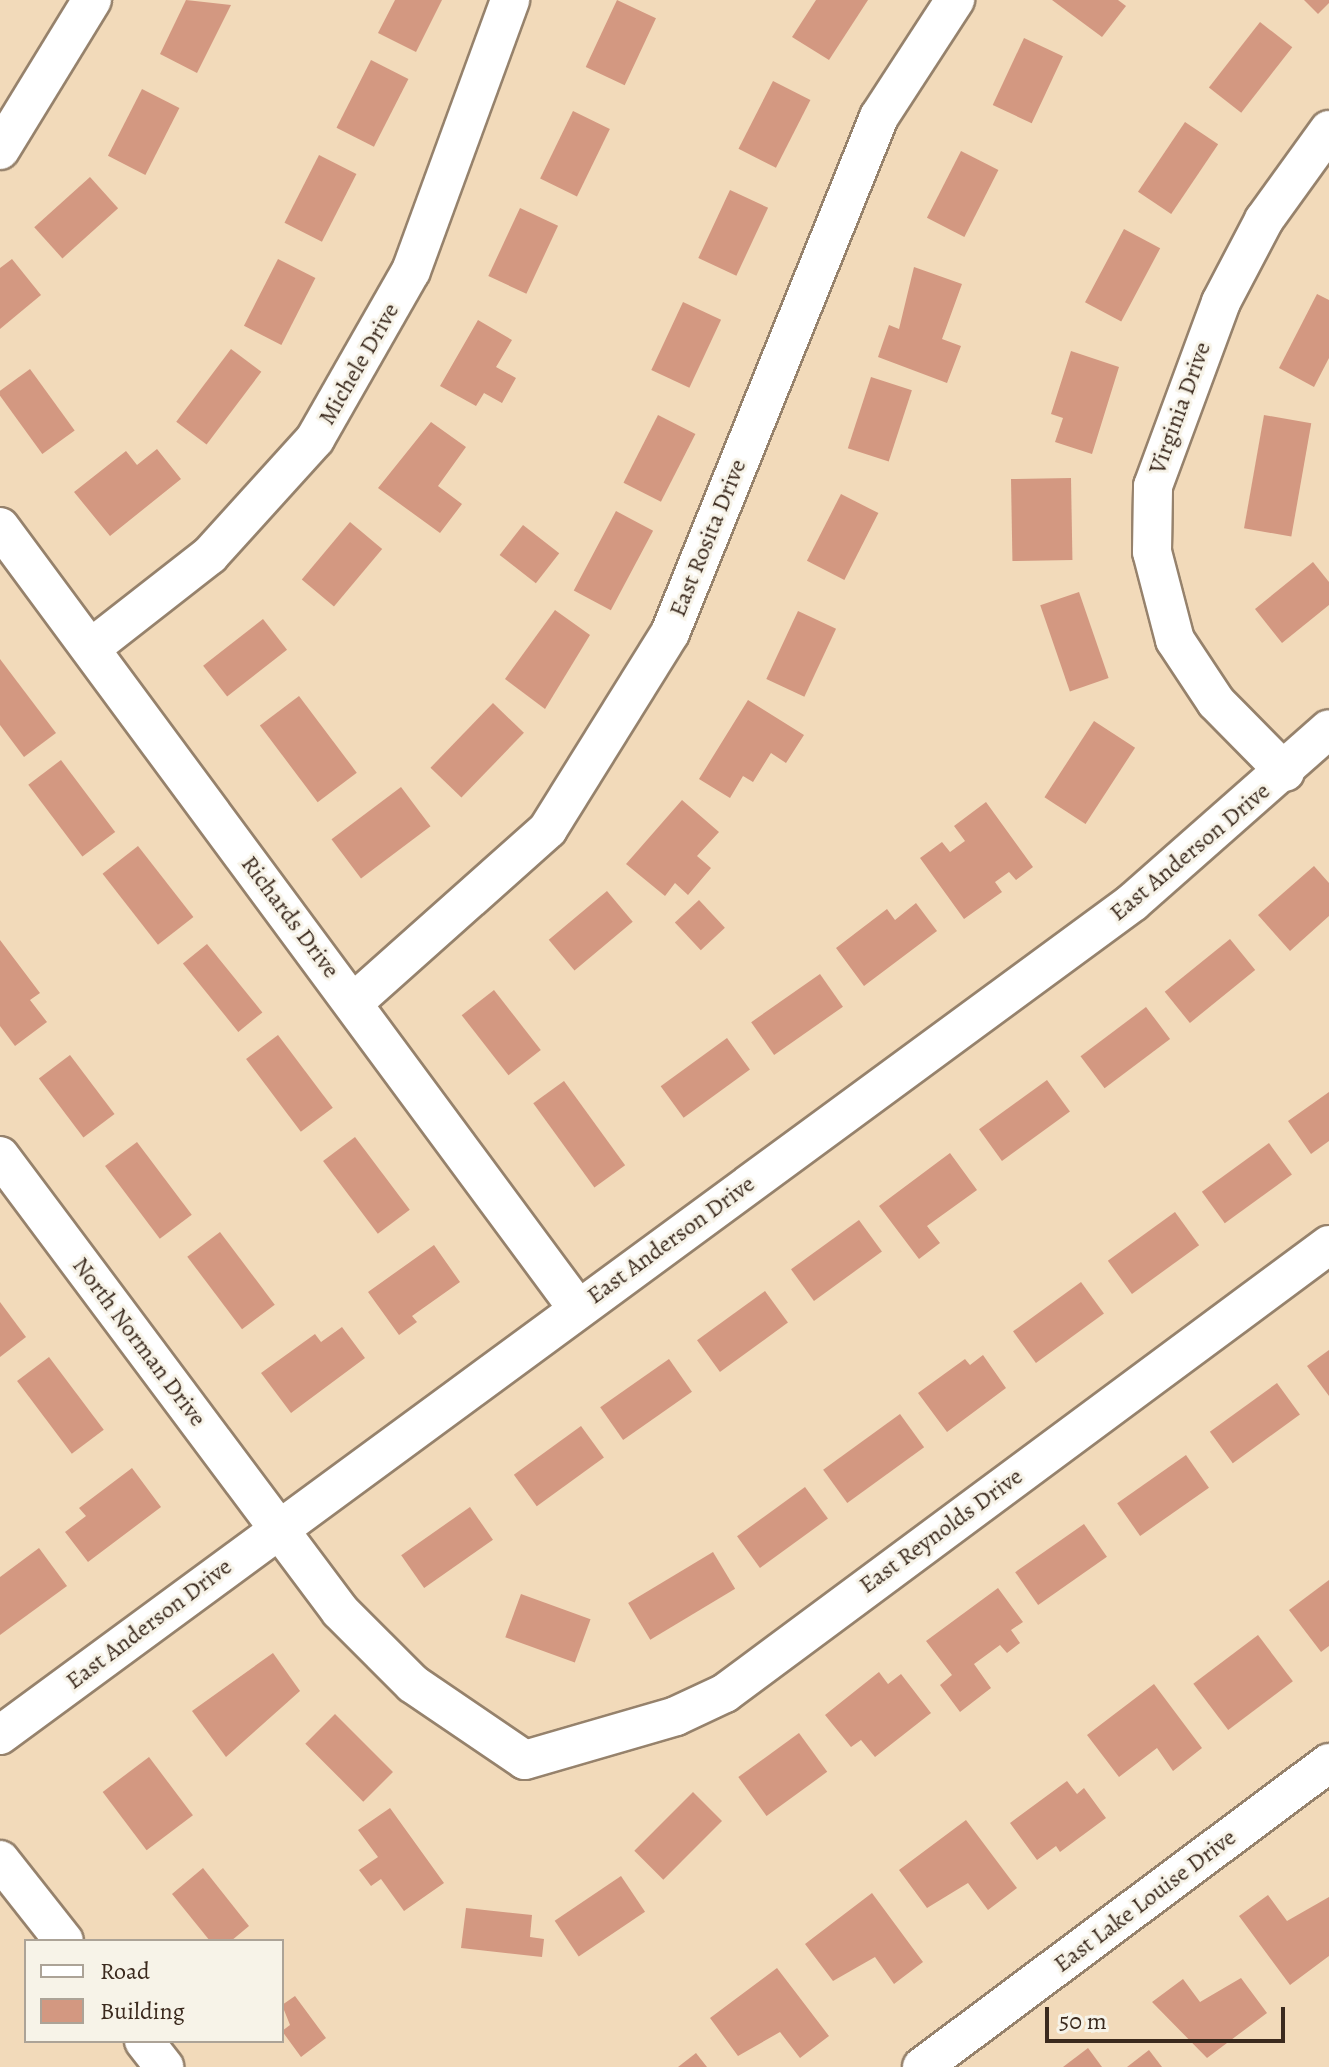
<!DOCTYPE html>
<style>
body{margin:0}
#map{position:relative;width:1329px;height:2067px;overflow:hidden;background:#f2daba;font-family:Alegreya,serif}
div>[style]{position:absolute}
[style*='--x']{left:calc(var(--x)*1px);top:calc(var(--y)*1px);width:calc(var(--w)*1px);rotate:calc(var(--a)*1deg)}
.building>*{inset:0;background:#d39881;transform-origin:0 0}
.roads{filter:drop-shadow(2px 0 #96826c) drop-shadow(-2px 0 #96826c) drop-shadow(0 2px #96826c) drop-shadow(0 -2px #96826c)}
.minor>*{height:38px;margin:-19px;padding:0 19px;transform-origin:19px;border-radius:19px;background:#fff}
span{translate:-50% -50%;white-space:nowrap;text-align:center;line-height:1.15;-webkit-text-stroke:6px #f7f3e8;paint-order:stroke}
.street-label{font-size:24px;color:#3b2a1e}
.legend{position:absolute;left:24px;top:1939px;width:260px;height:104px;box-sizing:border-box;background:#f7f3e8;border:2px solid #aca397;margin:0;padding:10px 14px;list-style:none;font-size:24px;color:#3b2a1e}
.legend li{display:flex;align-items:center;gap:16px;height:40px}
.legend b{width:40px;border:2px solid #aca397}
.scale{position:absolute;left:1045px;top:2007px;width:240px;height:36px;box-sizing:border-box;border:4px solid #3b2a1e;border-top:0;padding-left:10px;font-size:24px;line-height:28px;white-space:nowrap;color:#3b2a1e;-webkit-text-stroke:6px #f7f3e8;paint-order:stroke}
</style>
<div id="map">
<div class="building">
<div style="clip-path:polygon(186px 0,231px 5px,197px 73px,160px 54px)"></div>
<div style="clip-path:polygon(395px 0,442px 0,416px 52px,378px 33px)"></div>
<div style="left:617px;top:0;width:43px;height:74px;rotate:25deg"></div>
<div style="clip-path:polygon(816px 0,868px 0,829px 60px,792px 37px)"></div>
<div style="clip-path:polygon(1052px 0,1118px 0,1126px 6px,1102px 37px)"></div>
<div style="clip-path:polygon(1304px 0,1329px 0,1329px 3px,1318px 14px)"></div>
<div style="left:1260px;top:22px;width:41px;height:83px;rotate:38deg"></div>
<div style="left:1024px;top:38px;width:43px;height:74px;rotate:25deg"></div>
<div style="left:371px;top:60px;width:42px;height:76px;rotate:27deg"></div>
<div style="left:773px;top:81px;width:42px;height:76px;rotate:27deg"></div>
<div style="left:142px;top:89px;width:42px;height:75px;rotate:27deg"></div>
<div style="left:573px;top:111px;width:41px;height:75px;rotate:26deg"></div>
<div style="left:1185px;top:122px;width:40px;height:84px;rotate:34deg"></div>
<div style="left:961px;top:151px;width:42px;height:75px;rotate:27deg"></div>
<div style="left:319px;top:155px;width:42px;height:76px;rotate:27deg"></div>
<div style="left:90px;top:177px;width:42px;height:75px;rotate:48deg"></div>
<div style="left:730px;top:190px;width:42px;height:75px;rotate:25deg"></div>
<div style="left:520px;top:208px;width:42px;height:75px;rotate:25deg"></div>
<div style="left:1124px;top:229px;width:41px;height:83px;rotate:28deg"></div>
<div style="clip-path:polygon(12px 259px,41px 295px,0 329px,0 268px)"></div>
<div style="left:278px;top:259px;width:42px;height:75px;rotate:27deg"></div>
<div style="clip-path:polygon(914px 267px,962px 284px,942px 339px,961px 346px,947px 383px,878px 357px,889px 325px,899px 329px)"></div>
<div style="clip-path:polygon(1317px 294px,1329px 300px,1329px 358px,1314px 387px,1279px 368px)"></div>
<div style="left:683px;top:302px;width:42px;height:75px;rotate:25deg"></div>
<div style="clip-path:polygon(478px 320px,512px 340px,496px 367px,516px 378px,502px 403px,484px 393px,476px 406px,440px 386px)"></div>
<div style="left:231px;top:349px;width:38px;height:91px;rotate:37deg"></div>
<div style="clip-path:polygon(1071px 351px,1119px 367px,1092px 454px,1055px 442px,1063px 418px,1051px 414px)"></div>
<div style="left:30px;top:369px;width:76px;height:40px;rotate:54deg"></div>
<div style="left:871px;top:377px;width:43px;height:75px;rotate:18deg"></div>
<div style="left:658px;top:415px;width:42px;height:76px;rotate:27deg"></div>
<div style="left:1264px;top:415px;width:48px;height:115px;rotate:10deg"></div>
<div style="clip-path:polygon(431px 422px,466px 447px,438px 486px,462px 504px,440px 533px,378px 488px)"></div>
<div style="clip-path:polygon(157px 449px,181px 479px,110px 536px,74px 492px,126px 451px,137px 465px)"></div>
<div style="left:1071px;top:478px;width:82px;height:60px;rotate:89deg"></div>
<div style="left:841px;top:494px;width:42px;height:75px;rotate:27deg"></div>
<div style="left:616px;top:511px;width:42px;height:90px;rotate:28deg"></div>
<div style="left:350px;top:522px;width:42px;height:75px;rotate:40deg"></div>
<div style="left:523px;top:525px;width:46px;height:38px;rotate:38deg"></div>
<div style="clip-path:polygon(1313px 562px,1329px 582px,1329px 605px,1282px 643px,1255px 609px)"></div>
<div style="left:1079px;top:592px;width:91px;height:41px;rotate:71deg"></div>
<div style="clip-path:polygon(555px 610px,590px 635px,545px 709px,505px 679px)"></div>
<div style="left:798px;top:611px;width:42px;height:75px;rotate:25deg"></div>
<div style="left:263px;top:619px;width:39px;height:76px;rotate:52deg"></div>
<div style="clip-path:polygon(0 659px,56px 733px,24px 757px,0 725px)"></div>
<div style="left:299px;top:696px;width:96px;height:49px;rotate:53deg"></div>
<div style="clip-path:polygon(748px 700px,804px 735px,786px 763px,771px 753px,753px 782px,743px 776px,730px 798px,699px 779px)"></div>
<div style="left:493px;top:703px;width:43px;height:90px;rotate:44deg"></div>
<div style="left:1094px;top:721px;width:49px;height:91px;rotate:33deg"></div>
<div style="left:61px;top:760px;width:90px;height:41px;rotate:53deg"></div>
<div style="left:401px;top:787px;width:49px;height:87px;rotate:53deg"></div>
<div style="clip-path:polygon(682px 800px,719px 832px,697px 856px,711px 868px,688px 895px,675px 883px,665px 896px,626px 864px)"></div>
<div style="clip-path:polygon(986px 802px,1033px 867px,1016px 880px,1009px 872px,995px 882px,1002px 892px,964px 919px,920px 858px,942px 842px,950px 852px,965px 841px,954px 826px)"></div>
<div style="left:138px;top:846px;width:90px;height:45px;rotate:52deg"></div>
<div style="clip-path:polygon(1314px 866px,1329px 883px,1329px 916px,1290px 951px,1258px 915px)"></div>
<div style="left:607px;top:891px;width:40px;height:76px;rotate:50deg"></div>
<div style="left:699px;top:900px;width:38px;height:33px;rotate:47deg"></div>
<div style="clip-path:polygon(916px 903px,937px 931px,864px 986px,836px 948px,887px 909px,895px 920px)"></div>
<div style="left:1230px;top:939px;width:40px;height:84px;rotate:51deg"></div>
<div style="clip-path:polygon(0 940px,40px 993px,30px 1000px,47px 1022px,15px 1046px,0 1026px)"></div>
<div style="left:207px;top:944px;width:88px;height:31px;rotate:51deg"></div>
<div style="left:820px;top:974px;width:40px;height:84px;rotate:55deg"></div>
<div style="left:494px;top:990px;width:76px;height:41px;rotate:52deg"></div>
<div style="left:1146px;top:1007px;width:40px;height:82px;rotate:53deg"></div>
<div style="left:278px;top:1035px;width:91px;height:40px;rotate:53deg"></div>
<div style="left:727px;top:1038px;width:39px;height:82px;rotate:54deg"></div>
<div style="left:70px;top:1055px;width:74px;height:39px;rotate:53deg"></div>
<div style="left:1047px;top:1080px;width:39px;height:84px;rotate:54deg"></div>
<div style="left:564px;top:1081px;width:104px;height:38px;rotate:54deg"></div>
<div style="clip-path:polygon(1329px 1092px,1329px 1141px,1311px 1154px,1288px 1121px)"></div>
<div style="left:355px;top:1137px;width:91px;height:40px;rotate:53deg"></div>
<div style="left:137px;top:1142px;width:91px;height:40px;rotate:53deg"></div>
<div style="left:1269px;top:1143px;width:39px;height:83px;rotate:54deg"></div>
<div style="clip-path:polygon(950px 1153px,977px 1190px,927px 1226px,940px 1243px,919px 1259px,879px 1206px)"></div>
<div style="left:1175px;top:1212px;width:41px;height:83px;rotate:54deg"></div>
<div style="left:859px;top:1220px;width:39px;height:84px;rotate:54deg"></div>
<div style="left:220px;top:1232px;width:91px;height:41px;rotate:53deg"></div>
<div style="clip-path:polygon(434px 1245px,460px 1282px,412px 1316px,417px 1322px,399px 1335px,368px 1292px)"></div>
<div style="left:1081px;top:1282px;width:39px;height:84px;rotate:54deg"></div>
<div style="left:765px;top:1291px;width:39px;height:84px;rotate:54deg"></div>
<div style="clip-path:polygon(0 1302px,26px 1337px,0 1357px)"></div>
<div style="clip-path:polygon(342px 1327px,365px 1358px,291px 1413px,261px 1373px,315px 1334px,321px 1342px)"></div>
<div style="clip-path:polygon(1329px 1350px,1329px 1396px,1307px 1366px)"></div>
<div style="clip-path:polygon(983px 1355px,1006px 1388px,947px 1432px,918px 1393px,965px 1359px,970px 1365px)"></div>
<div style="left:49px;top:1357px;width:91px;height:40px;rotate:53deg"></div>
<div style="left:669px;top:1359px;width:40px;height:84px;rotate:55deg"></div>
<div style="left:1277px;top:1383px;width:39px;height:83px;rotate:54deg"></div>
<div style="left:900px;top:1414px;width:41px;height:95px;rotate:54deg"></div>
<div style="left:581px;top:1426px;width:39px;height:83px;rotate:54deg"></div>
<div style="left:1186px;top:1455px;width:40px;height:84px;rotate:55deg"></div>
<div style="clip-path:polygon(132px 1468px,161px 1507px,88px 1562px,65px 1532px,86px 1516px,79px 1508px)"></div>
<div style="left:805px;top:1487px;width:39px;height:84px;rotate:54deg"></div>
<div style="left:470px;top:1507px;width:40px;height:84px;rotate:55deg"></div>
<div style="left:1084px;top:1524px;width:40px;height:84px;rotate:55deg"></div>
<div style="clip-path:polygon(39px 1548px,67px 1586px,0 1635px,0 1577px)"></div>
<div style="left:713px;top:1552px;width:43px;height:99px;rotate:59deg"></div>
<div style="clip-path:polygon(1329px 1580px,1329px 1646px,1321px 1652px,1289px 1610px)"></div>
<div style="clip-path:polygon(998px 1588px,1023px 1622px,1011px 1630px,1020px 1643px,1007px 1653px,1000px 1645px,974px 1664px,991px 1688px,960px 1712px,940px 1685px,952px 1675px,926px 1641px)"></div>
<div style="left:521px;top:1594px;width:74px;height:46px;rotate:20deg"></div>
<div style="left:1258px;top:1635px;width:58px;height:81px;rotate:53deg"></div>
<div style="clip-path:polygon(273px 1653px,300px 1691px,226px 1757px,192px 1711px)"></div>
<div style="clip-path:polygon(879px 1672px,888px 1684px,901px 1674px,931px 1713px,875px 1757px,861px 1740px,851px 1747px,825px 1715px)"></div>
<div style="clip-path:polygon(1154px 1684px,1202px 1748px,1173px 1771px,1157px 1748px,1119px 1777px,1087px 1735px)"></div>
<div style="left:335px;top:1714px;width:82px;height:42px;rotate:45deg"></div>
<div style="left:799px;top:1733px;width:48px;height:75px;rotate:54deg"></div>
<div style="left:149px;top:1757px;width:73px;height:58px;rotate:53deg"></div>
<div style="clip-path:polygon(1067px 1781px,1077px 1794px,1084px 1788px,1106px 1818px,1060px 1852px,1056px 1846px,1037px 1860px,1010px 1823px)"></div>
<div style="left:693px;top:1792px;width:41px;height:83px;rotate:45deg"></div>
<div style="clip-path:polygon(390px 1808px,444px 1883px,404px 1911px,381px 1879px,371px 1886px,359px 1870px,378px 1857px,358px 1830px)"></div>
<div style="clip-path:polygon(966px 1820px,1017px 1888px,988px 1910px,968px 1883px,927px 1908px,899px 1870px)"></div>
<div style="clip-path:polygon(203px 1868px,249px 1926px,231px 1941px,210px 1941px,172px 1894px)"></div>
<div style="left:621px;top:1876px;width:43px;height:80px;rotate:56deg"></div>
<div style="clip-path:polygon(872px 1893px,923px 1962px,894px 1984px,875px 1957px,833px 1981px,805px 1944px)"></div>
<div style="clip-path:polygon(1268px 1895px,1287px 1921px,1329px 1897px,1329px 1956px,1290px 1985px,1239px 1916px)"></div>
<div style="clip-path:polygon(466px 1908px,532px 1915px,530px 1937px,544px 1939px,542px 1957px,461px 1948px)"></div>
<div style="clip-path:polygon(777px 1968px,829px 2036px,800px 2058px,780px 2032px,738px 2056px,710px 2018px)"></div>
<div style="clip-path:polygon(1241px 1978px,1267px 2013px,1207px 2058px,1152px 2002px,1183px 1979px,1200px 2002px)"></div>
<div style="clip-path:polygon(295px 1996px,326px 2038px,301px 2057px,282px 2031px,290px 2025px,282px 2005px)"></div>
<div style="clip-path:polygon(1088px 2048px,1102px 2067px,1063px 2067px)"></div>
<div style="clip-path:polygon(1149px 2050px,1162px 2067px,1127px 2067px)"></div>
<div style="clip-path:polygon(696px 2053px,707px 2067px,678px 2067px)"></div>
</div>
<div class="roads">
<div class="minor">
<div style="--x:0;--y:150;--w:176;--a:-58.5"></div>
<div style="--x:0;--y:527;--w:972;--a:53.53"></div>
<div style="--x:91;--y:648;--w:151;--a:-38"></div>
<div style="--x:210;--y:555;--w:156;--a:-47.8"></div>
<div style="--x:315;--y:439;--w:193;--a:-60.3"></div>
<div style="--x:411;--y:271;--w:289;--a:-69.9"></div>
<div style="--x:1285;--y:772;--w:98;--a:-134.6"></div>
<div style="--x:1216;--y:702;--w:74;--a:-123.5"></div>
<div style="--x:1175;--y:640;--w:91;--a:-104.6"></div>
<div style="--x:1152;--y:552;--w:66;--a:-89.1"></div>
<div style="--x:1153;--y:486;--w:196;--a:-69.7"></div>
<div style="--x:1221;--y:302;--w:93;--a:-62.3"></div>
<div style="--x:1264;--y:220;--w:111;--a:-54.2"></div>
<div style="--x:353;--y:1003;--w:261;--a:-41.7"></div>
<div style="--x:548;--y:829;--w:231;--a:-58.1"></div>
<div style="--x:670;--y:633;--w:557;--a:-67.95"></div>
<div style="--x:879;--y:117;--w:140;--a:-57"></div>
<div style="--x:0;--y:1156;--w:568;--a:53.23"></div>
<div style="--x:340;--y:1611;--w:103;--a:45"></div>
<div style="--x:413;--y:1684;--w:135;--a:34.2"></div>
<div style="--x:525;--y:1760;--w:157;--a:-16.2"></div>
<div style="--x:676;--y:1716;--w:54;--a:-25.1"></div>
<div style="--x:725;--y:1693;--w:752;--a:-36.57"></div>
<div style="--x:0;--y:1735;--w:1406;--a:-36.32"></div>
<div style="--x:1133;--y:902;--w:261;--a:-41.4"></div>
<div style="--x:0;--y:1860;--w:103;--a:51.7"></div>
<div style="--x:144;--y:2041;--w:33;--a:52"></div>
<div style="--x:922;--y:2067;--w:508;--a:-36.76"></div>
</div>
</div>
<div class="street-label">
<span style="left:359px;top:364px;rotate:-60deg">Michele Drive</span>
<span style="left:1180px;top:408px;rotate:-70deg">Virginia Drive</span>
<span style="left:708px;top:538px;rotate:-68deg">East Rosita Drive</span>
<span style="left:1190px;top:852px;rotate:-40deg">East Anderson Drive</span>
<span style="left:290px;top:917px;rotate:53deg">Richards Drive</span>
<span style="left:671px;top:1240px;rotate:-36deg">East Anderson Drive</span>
<span style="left:139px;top:1342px;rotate:53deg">North Norman Drive</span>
<span style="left:941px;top:1531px;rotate:-36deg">East Reynolds Drive</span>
<span style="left:149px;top:1624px;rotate:-37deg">East Anderson Drive</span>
<span style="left:1145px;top:1901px;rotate:-37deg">East Lake Louise Drive</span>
</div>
<ul class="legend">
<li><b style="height:10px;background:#fff"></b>Road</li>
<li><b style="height:22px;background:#d39881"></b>Building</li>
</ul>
<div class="scale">50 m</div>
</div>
